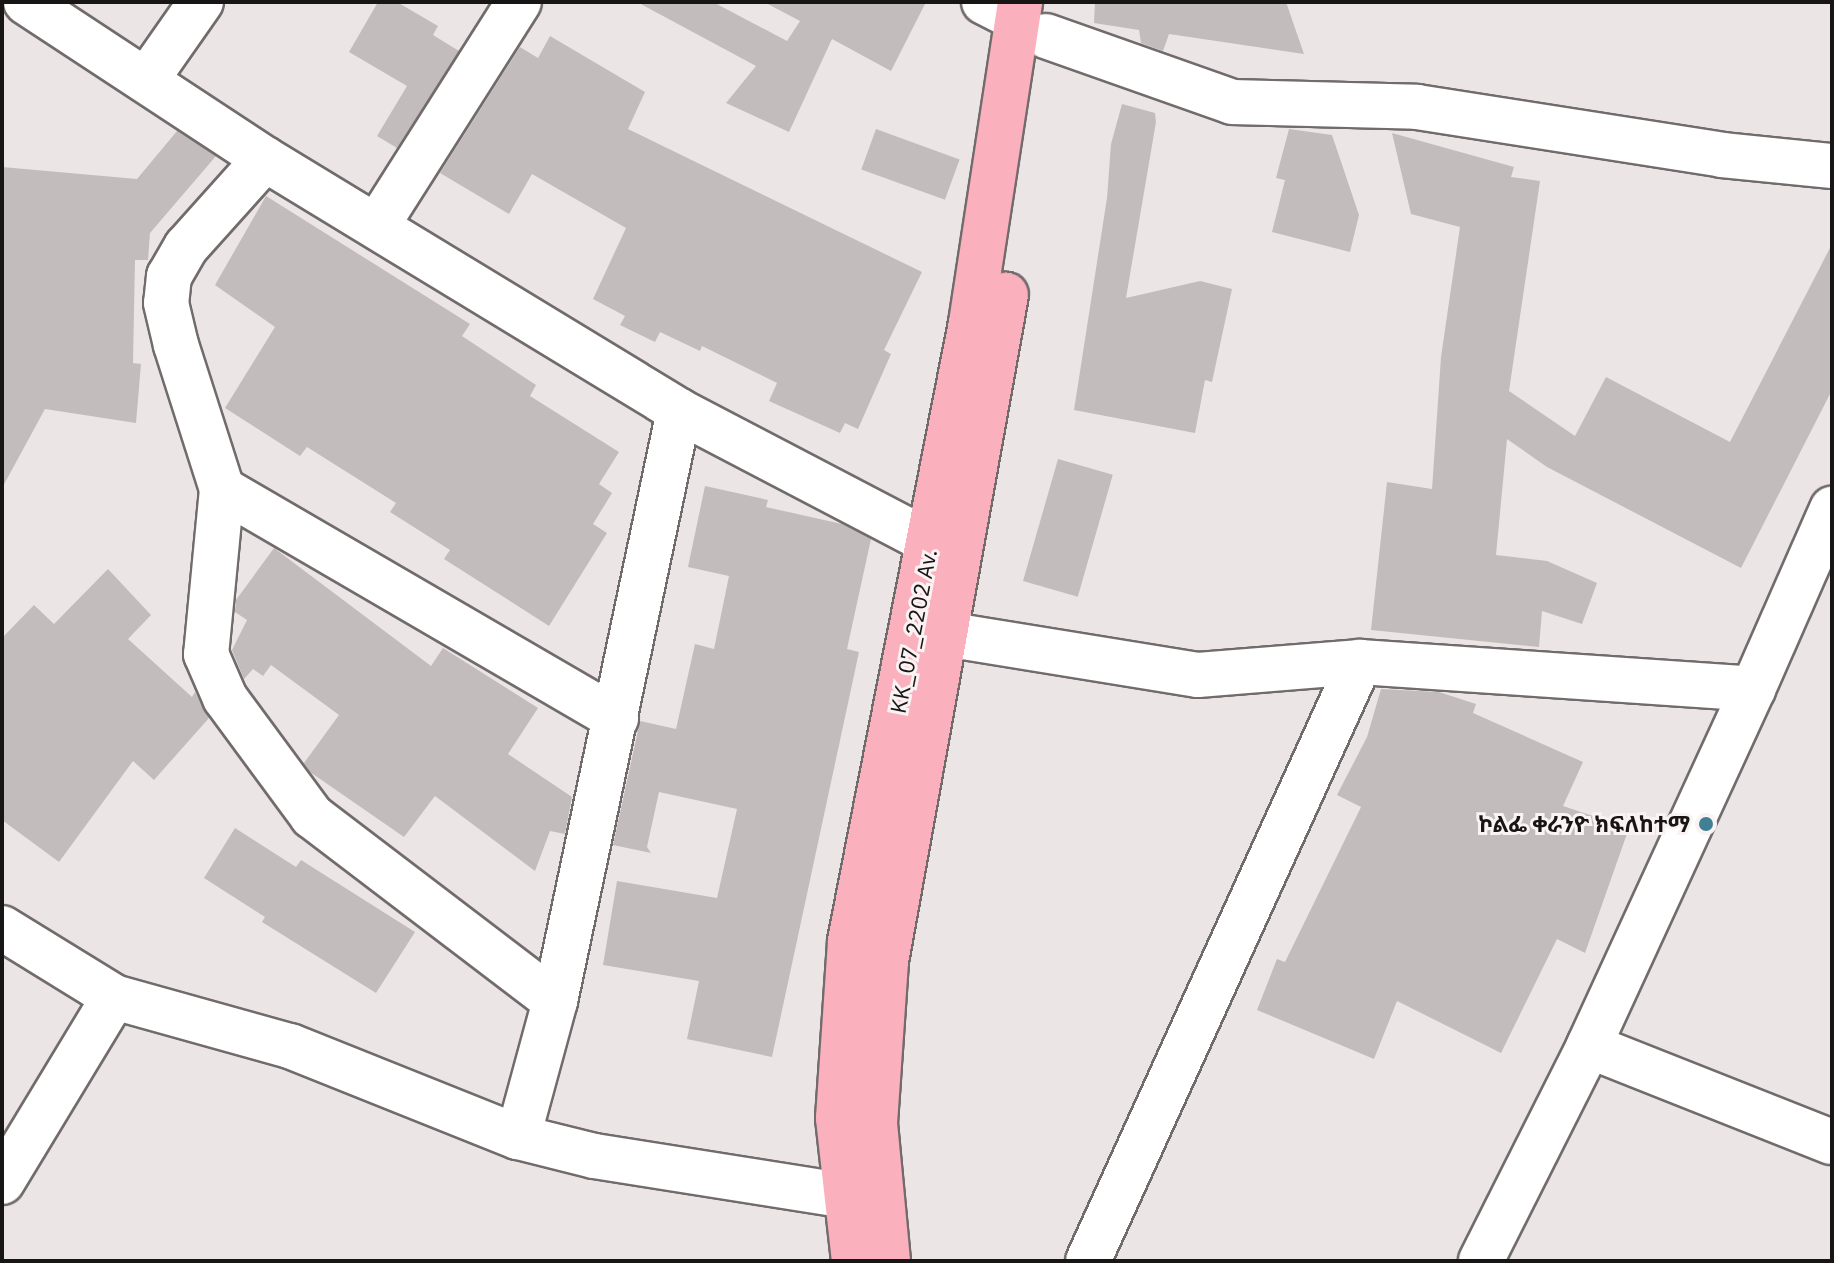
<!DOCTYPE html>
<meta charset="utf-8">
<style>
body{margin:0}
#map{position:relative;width:1834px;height:1263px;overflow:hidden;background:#ece5e6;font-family:"IBM Plex Sans","Noto Sans Ethiopic",sans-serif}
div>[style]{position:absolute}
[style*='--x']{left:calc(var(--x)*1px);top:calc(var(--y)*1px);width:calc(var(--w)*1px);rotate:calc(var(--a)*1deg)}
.building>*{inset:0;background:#c3bcbc;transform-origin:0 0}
.roads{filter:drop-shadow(2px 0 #726b6c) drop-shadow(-2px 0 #726b6c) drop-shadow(0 2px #726b6c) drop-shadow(0 -2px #726b6c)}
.street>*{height:44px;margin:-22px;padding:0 22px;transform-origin:22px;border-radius:22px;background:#fff}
.primary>*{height:44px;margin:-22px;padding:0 22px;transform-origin:22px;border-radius:22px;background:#fbb0bd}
.dots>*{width:22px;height:22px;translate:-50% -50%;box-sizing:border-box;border:4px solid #faf2f3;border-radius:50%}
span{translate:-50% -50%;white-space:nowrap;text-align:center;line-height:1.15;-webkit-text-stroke:6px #faf2f3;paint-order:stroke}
.street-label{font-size:22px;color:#181515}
.poi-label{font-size:22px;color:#181515;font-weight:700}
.right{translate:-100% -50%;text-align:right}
.frame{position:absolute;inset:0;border:4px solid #181515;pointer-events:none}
</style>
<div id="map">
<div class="building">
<div style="clip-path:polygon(378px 2px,397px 2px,438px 26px,433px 35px,459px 51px,397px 148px,377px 136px,407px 86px,349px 52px)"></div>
<div style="clip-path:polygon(637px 2px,713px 2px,787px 41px,800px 21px,764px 2px,926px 2px,891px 71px,832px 39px,789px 132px,726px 103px,756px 66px)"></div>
<div style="clip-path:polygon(1095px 2px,1286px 2px,1304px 54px,1169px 34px,1163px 51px,1141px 43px,1139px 30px,1094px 23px)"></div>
<div style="clip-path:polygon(550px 36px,645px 92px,628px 129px,922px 272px,884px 350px,891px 354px,858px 429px,845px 423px,840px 433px,769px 401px,777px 383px,702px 346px,700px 351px,660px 332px,655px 342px,620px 325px,625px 316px,593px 299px,626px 228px,532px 174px,509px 214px,440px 173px,520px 47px,538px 58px)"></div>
<div style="clip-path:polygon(1122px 104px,1155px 113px,1156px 122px,1126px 298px,1200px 281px,1232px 289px,1212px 382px,1205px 380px,1195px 433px,1074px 410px,1107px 198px,1111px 144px)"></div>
<div style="left:876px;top:129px;width:89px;height:43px;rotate:20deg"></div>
<div style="clip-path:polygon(1289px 129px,1332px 135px,1359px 215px,1350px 252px,1272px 232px,1285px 180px,1276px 178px)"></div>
<div style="clip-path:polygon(177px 131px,216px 156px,150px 233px,148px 260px,135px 260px,133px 363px,141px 364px,136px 423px,45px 409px,2px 488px,2px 167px,137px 179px)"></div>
<div style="clip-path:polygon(1392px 133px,1514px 167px,1511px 177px,1540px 181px,1509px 391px,1575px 436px,1606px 377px,1730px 442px,1832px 244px,1832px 390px,1741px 568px,1547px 467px,1507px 439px,1496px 555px,1547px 561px,1597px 583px,1582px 624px,1542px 611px,1539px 647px,1371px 630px,1387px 482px,1432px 489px,1441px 357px,1460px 227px,1411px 214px)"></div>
<div style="clip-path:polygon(266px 196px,470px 324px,462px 336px,536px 385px,530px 396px,619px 452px,599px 484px,612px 493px,593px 524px,607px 533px,549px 626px,444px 559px,450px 550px,390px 512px,396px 503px,307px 447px,300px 456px,225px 408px,275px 327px,215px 285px)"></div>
<div style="left:1058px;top:459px;width:57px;height:127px;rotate:16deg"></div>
<div style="clip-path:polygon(705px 486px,768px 500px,766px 507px,842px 524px,871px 539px,847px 649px,859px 652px,772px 1057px,687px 1039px,699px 981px,603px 965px,617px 881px,717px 898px,737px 809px,659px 792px,647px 847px,651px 853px,613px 845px,640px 721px,676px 729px,695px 644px,714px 649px,729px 576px,688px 567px)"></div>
<div style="clip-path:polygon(274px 548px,431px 666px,443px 648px,538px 708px,508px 754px,572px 797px,565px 834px,550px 831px,535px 871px,435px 796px,404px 837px,310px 772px,304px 763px,339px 715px,271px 665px,263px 676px,253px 669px,244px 679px,232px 650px,247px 620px,235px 612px,236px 600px)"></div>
<div style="clip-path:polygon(108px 569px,151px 615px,128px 639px,192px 697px,195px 692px,209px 718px,154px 780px,133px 761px,59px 862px,2px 820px,2px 638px,34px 605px,54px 624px)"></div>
<div style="clip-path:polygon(1381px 689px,1439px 692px,1476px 704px,1473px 713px,1583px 762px,1563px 806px,1629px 828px,1585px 953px,1557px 939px,1501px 1053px,1397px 1001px,1374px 1059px,1257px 1010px,1277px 959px,1285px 962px,1361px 807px,1337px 795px,1367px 737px)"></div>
<div style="clip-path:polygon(235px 828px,296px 867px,301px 860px,415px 932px,376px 993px,262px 922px,265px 917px,204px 878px)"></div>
</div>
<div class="roads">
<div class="street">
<div style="--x:26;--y:2;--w:286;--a:33.3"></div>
<div style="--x:265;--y:159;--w:485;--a:31.3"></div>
<div style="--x:679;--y:411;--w:283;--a:27.6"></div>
<div style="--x:984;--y:2;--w:39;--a:27"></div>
<div style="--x:1046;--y:36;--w:197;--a:19.5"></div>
<div style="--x:1232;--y:102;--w:185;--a:1.5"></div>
<div style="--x:1417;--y:107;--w:309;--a:8.9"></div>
<div style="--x:1722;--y:155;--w:111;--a:5.7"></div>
<div style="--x:147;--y:79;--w:94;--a:-55"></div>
<div style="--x:265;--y:159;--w:118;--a:131.9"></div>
<div style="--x:186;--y:247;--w:34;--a:120"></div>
<div style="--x:169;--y:276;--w:27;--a:96"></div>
<div style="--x:166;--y:303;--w:43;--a:76.6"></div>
<div style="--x:176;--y:345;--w:151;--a:72.3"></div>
<div style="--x:222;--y:489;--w:456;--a:30.2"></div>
<div style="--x:378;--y:224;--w:263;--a:-57.6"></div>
<div style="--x:222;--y:489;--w:166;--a:95.5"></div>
<div style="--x:206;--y:654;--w:48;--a:66.6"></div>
<div style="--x:225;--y:698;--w:147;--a:53.6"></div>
<div style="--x:312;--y:816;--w:305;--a:37.3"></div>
<div style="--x:555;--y:1001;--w:603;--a:-78.13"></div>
<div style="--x:945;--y:634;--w:256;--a:9.2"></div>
<div style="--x:1198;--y:675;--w:163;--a:-4.6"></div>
<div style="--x:1360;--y:662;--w:394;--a:3.9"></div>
<div style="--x:1753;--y:689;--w:393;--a:114.7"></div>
<div style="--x:1589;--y:1046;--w:241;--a:116.7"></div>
<div style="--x:1753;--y:689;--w:197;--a:-66.3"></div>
<div style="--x:2;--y:928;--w:132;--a:31.6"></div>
<div style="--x:114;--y:997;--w:183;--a:15.6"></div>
<div style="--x:290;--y:1046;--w:245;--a:21.8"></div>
<div style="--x:518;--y:1137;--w:78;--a:14"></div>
<div style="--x:594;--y:1156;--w:255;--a:9"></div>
<div style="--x:1589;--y:1046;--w:261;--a:21.6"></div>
<div style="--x:518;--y:1137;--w:141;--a:-74.8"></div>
<div style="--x:2;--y:1182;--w:216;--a:-58.8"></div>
<div style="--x:1088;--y:1261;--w:658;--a:-65.58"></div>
</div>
<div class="primary">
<div style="--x:854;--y:1261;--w:144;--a:-96.4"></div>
<div style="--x:838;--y:1118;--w:177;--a:-86.1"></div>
<div style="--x:850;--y:941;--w:630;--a:-78.92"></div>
<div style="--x:971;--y:323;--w:325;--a:-81.3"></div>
<div style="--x:888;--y:1261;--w:139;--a:-95.4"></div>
<div style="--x:875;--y:1123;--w:162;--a:-86.1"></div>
<div style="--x:886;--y:961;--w:677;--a:-79.79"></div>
</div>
</div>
<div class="dots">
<div style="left:1706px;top:824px;background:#408094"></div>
</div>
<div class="street-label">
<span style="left:913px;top:631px;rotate:-79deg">KK_07_2202 Av.</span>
</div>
<div class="poi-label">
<span class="right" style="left:1690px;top:824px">ኮልፌ ቀራንዮ ክፍለከተማ</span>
</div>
<div class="frame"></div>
</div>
